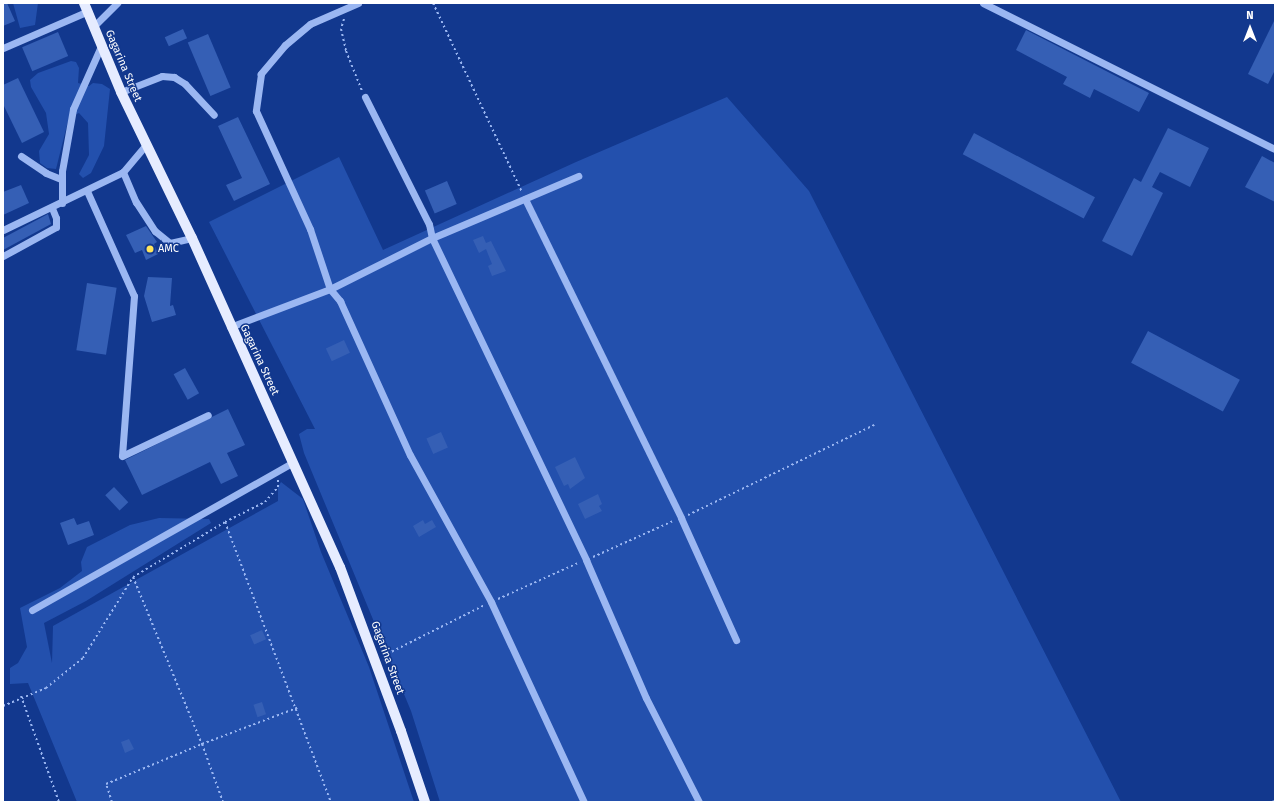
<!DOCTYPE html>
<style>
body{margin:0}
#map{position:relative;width:1278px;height:805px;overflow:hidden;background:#12388e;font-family:"Fira Sans",sans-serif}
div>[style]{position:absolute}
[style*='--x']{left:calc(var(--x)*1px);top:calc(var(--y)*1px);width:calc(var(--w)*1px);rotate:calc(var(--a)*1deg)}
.green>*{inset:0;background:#2350ad}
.building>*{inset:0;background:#355fb5;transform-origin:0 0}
.path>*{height:2px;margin-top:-1px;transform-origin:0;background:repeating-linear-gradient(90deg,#9bb7f2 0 2px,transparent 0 5px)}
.minor>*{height:7px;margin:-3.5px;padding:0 3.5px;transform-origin:3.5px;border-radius:3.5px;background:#9bb7f2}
.major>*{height:10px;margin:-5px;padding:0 5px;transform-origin:5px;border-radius:5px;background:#e6ecff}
.dots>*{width:11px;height:11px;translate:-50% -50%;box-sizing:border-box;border:2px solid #12388e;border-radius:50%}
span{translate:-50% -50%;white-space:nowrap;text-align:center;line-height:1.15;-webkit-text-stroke:3px #12388e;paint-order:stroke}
.street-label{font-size:11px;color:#fff}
.poi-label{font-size:11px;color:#fff}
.left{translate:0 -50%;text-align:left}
.frame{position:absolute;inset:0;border:4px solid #fff;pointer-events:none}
.north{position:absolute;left:1230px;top:8px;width:40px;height:40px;-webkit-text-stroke:3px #12388e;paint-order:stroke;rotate:0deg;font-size:11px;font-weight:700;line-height:16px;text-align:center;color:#fff}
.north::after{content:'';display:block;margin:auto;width:14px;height:18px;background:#fff;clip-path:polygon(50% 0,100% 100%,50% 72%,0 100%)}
</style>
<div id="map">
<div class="green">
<div style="clip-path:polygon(13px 3px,38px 3px,35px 25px,20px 28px)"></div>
<div style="clip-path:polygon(71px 61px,76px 62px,79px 68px,78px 83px,89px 86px,93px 83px,102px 84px,110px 89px,104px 146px,91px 173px,83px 178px,79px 174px,89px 155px,88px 123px,79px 113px,69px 117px,56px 169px,47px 168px,40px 163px,39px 151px,49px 134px,46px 113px,31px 87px,30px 80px,38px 73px)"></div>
<div style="clip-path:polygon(727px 97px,809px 191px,1121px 802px,440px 802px,411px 711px,304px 453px,299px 434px,307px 429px,315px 429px,209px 222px,339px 157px,383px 250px,576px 162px)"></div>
<div style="clip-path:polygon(281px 482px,303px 499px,321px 552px,369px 667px,414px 802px,77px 802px,28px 683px,10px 684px,10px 668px,18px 663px,27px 647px,20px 608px,60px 588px,82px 571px,81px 562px,87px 547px,130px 525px,159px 518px,209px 519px,211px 523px,86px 601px,44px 623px,52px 663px,53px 626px,278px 501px,278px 487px)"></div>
</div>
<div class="building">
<div style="clip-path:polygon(3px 3px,7px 3px,15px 21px,3px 26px)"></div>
<div style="clip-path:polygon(1275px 19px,1275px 70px,1268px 84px,1248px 74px)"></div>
<div style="left:183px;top:29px;width:10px;height:20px;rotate:66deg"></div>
<div style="clip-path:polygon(1026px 30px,1149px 93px,1139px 112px,1094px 89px,1090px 98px,1063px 84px,1067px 77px,1016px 50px)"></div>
<div style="left:58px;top:32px;width:26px;height:39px;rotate:67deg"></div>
<div style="left:208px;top:34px;width:58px;height:22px;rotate:67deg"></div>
<div style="clip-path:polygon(18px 78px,44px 132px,22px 143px,3px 104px,3px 85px)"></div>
<div style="clip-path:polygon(238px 117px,270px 184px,234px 201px,226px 185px,242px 178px,218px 126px)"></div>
<div style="clip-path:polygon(1168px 128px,1209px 148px,1190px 187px,1160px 172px,1152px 187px,1163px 193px,1132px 256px,1102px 241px,1134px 178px,1141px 182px)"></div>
<div style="left:974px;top:133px;width:137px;height:24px;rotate:28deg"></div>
<div style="clip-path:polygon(1262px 156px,1275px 163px,1275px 202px,1245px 187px)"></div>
<div style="left:447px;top:181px;width:25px;height:24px;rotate:67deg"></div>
<div style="clip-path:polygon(21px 185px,29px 203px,3px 215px,3px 192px)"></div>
<div style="clip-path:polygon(48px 214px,51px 224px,3px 250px,3px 238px)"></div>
<div style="clip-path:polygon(146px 226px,157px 242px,154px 244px,158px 254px,146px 260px,142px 250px,135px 253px,126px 235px)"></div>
<div style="clip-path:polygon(483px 236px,486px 243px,491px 241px,506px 271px,492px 276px,488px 266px,492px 264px,486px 249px,479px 253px,473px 240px)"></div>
<div style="clip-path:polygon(148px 277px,172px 278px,170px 306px,173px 305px,176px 315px,152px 322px,144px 296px)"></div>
<div style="left:87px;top:283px;width:30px;height:68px;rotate:9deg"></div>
<div style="left:1148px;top:331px;width:104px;height:36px;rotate:28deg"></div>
<div style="left:344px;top:340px;width:14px;height:20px;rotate:65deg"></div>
<div style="left:185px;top:368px;width:29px;height:13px;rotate:61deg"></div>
<div style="clip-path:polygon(228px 409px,245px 445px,227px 453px,238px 476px,221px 484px,210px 462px,142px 495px,125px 460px)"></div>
<div style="left:441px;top:432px;width:17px;height:16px;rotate:66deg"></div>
<div style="clip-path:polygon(575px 457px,585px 478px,570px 489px,568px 484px,564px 486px,555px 467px)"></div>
<div style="left:114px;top:487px;width:21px;height:12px;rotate:47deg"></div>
<div style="clip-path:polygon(598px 494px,602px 504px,599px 506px,602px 511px,585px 519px,578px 504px)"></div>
<div style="clip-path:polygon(74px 518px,77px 525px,89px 521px,94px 535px,68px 545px,60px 523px)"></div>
<div style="clip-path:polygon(423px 520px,425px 524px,432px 520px,436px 527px,419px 537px,413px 526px)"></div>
<div style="left:262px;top:630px;width:10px;height:13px;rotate:66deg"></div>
<div style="left:262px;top:702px;width:13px;height:9px;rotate:72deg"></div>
<div style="clip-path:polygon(129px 739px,134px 749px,125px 753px,121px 742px)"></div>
</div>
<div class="path">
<div style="--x:433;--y:3;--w:209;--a:64.8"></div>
<div style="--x:344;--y:19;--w:10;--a:107"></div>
<div style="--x:341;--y:29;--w:23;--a:77"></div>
<div style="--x:346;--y:51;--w:43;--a:68.2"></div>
<div style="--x:688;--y:515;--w:207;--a:-25.8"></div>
<div style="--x:225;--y:522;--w:299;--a:69.3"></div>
<div style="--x:593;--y:557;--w:88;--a:-24.2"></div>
<div style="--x:133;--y:577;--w:181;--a:67.6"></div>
<div style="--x:202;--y:744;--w:62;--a:70.1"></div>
<div style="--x:498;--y:599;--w:88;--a:-24.2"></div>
<div style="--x:383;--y:656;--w:114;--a:-26.6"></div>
<div style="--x:21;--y:696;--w:113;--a:70.3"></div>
<div style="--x:3;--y:706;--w:47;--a:-22.7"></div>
<div style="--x:46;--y:688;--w:48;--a:-39"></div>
<div style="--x:83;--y:658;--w:95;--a:-58.3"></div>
<div style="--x:133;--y:577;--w:107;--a:-30.9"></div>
<div style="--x:225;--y:522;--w:45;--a:-26.6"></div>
<div style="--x:265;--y:502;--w:20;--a:-49"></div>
<div style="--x:278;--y:487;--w:7;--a:-90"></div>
<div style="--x:112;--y:802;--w:19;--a:-108"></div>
<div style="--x:106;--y:784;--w:104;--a:-22.6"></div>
<div style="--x:202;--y:744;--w:102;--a:-20.8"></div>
<div style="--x:1272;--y:802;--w:3;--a:-18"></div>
</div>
<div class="minor">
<div style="--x:358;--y:3;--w:52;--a:156.4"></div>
<div style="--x:310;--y:24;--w:33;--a:140"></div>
<div style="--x:285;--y:45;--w:38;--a:130"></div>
<div style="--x:261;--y:74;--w:37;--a:98"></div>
<div style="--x:256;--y:111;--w:130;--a:65.4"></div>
<div style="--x:310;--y:229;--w:63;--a:71.6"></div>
<div style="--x:330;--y:289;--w:16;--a:50"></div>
<div style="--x:340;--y:301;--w:169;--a:65.6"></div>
<div style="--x:410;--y:455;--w:168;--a:61.1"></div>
<div style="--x:491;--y:602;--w:221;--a:65.1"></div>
<div style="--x:983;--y:3;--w:326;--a:26.6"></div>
<div style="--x:94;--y:26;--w:33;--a:-45"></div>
<div style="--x:3;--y:48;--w:93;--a:-23.5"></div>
<div style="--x:121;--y:92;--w:44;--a:-21.3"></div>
<div style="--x:162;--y:76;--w:12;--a:5"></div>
<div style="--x:174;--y:77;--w:13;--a:32"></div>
<div style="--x:185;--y:84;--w:42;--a:46.9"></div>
<div style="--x:365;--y:97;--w:142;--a:63.3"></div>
<div style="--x:429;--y:224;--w:14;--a:78"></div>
<div style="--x:432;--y:238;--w:357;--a:64.4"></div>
<div style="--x:586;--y:560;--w:150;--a:66.5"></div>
<div style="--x:646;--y:698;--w:117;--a:63"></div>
<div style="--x:21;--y:156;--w:30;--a:34"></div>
<div style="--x:46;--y:173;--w:16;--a:22"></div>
<div style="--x:123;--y:172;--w:33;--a:67"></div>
<div style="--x:136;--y:202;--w:35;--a:57"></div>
<div style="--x:155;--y:231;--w:19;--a:39"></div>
<div style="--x:170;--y:243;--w:23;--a:-13"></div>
<div style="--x:87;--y:191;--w:115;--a:65.9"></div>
<div style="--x:134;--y:296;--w:160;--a:94.3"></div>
<div style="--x:122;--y:456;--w:95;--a:-25.5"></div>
<div style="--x:525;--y:199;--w:355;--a:63.9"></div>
<div style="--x:681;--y:518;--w:134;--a:65.7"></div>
<div style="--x:62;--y:203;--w:32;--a:-90"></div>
<div style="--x:62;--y:171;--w:63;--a:-79.9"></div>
<div style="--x:73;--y:109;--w:69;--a:-66"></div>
<div style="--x:3;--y:230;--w:133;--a:-25.8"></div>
<div style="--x:123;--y:172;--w:35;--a:-50"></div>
<div style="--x:3;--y:256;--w:60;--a:-28.7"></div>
<div style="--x:56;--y:227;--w:9;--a:-90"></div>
<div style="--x:56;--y:218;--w:11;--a:-112"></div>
<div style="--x:230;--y:327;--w:107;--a:-20.8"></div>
<div style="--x:330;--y:289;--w:114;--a:-26.6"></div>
<div style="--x:432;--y:238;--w:159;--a:-23"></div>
<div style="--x:32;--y:610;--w:299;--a:-29.5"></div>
</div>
<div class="major">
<div style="--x:84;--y:3;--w:96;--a:67.4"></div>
<div style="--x:121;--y:92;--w:162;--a:64.1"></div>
<div style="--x:192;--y:238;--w:361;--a:65.8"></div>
<div style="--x:340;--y:567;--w:175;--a:69.6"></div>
<div style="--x:401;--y:731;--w:75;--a:71.3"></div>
</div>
<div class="dots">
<div style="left:150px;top:249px;background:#ffe55c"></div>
</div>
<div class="street-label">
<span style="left:123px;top:66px;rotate:67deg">Gagarina Street</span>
<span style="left:259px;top:360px;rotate:65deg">Gagarina Street</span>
<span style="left:387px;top:658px;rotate:70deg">Gagarina Street</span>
</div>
<div class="poi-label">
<span class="left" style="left:158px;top:249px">AMC</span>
</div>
<div class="frame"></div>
<div class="north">N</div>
</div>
